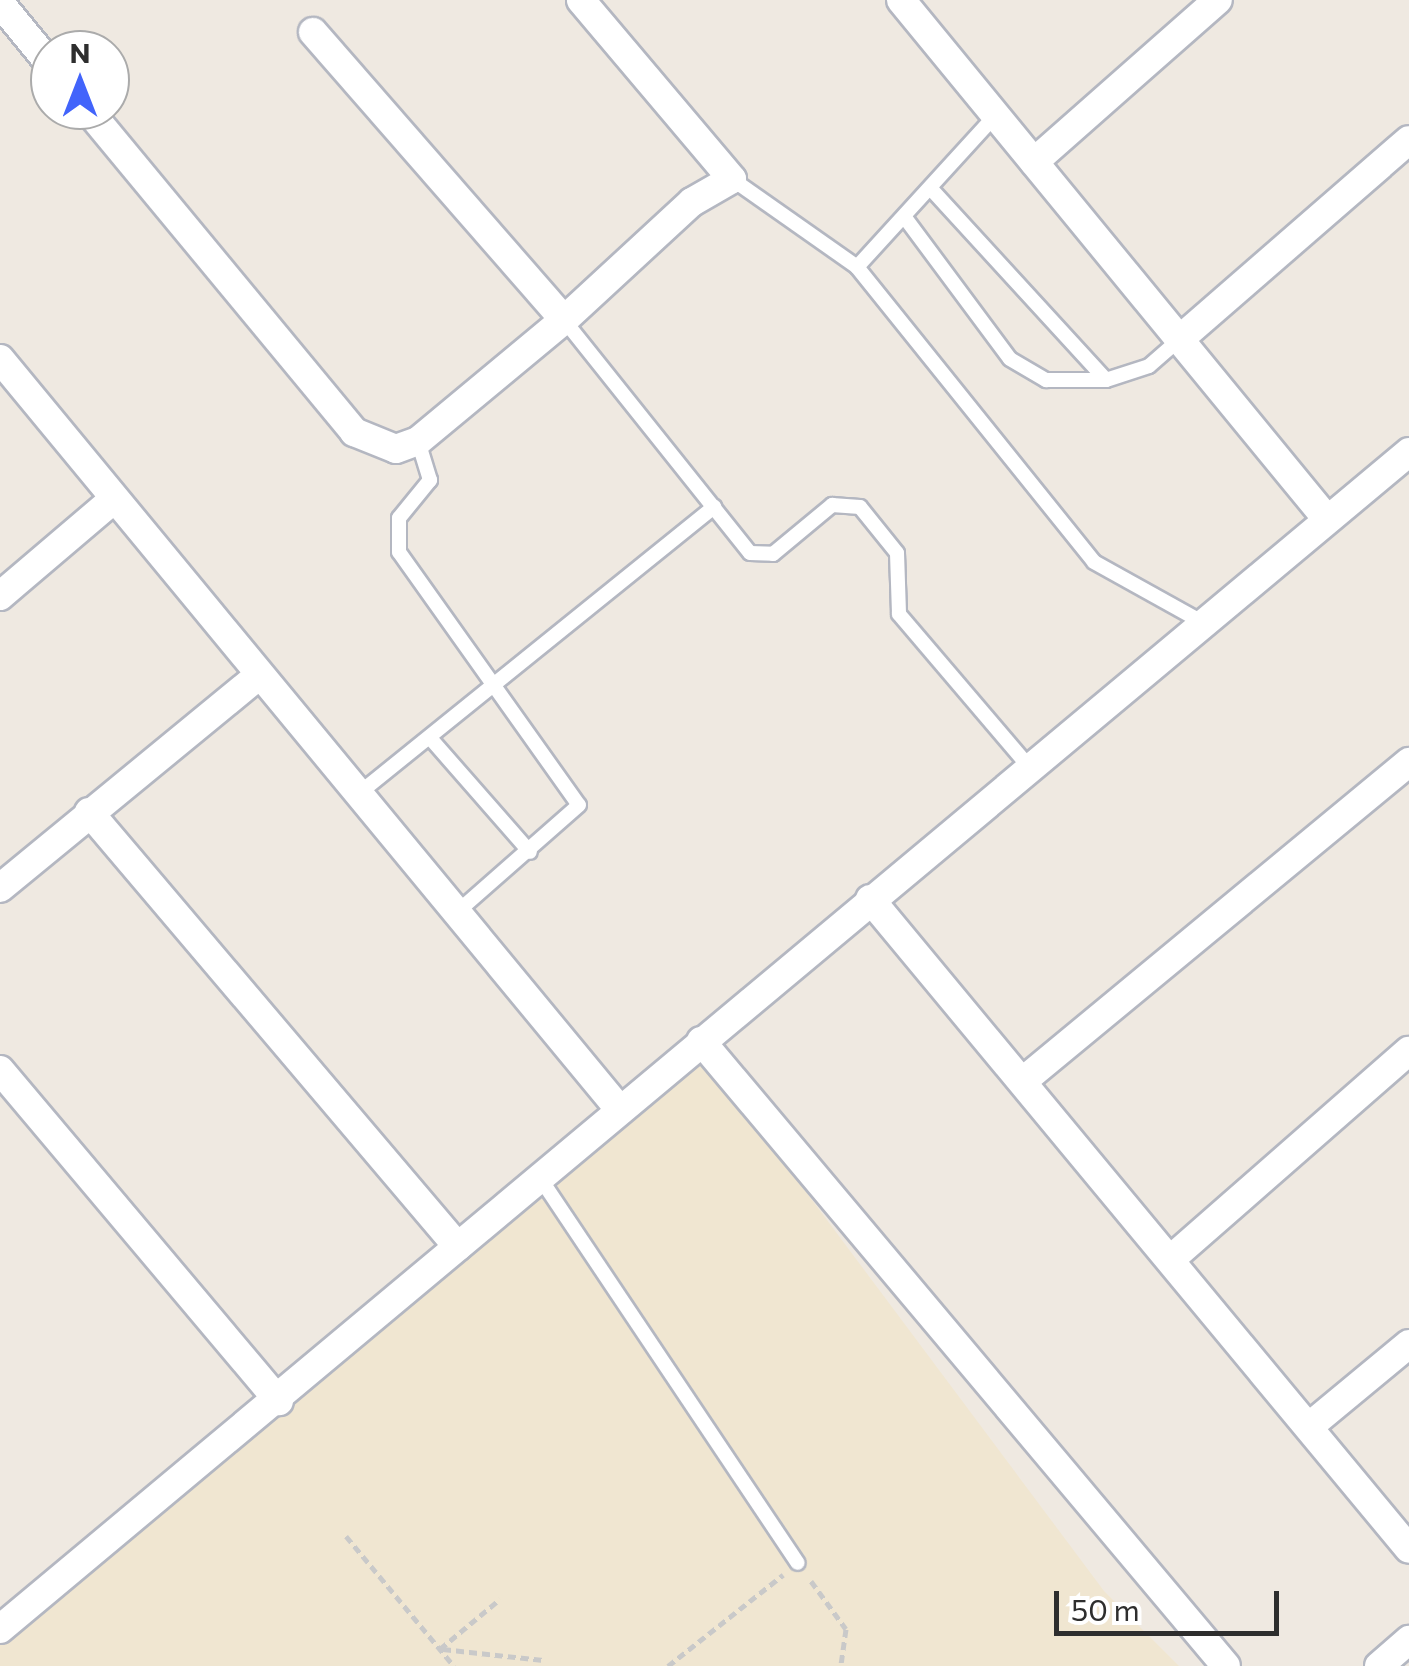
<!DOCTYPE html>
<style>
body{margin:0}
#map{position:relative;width:1409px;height:1666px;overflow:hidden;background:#efe9e1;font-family:Commissioner,sans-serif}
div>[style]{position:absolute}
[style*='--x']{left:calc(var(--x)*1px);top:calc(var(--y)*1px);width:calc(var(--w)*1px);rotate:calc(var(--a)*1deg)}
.education>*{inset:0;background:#f0e6d1}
.path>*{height:5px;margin-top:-2.5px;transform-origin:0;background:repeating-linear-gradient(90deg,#c9c9c9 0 8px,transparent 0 13px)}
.roads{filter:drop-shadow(2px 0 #b4b7c1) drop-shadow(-2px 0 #b4b7c1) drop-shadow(0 2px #b4b7c1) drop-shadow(0 -2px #b4b7c1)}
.service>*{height:14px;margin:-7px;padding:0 7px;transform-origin:7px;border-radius:7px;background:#fff}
.minor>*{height:28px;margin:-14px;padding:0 14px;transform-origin:14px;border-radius:14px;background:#fff}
span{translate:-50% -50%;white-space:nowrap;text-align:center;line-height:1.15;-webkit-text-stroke:8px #fff;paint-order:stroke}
.north{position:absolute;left:30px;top:30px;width:100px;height:100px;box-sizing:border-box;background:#fff;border:2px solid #ababab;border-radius:50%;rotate:0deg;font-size:28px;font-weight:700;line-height:40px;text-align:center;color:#2e2e2e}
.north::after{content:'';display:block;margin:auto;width:35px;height:45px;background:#4264fb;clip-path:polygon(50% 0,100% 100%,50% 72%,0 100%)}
.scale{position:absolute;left:1054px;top:1591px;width:225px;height:45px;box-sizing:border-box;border:5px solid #2e2e2e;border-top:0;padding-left:12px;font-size:30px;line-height:35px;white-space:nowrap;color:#2e2e2e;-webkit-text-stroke:8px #fff;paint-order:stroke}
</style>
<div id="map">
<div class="education">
<div style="clip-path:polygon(691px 1038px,1104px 1591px,1179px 1666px,0 1666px,0 1625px)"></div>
</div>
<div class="path">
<div style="--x:346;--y:1536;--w:169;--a:50.3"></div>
<div style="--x:811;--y:1581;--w:59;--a:53.9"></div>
<div style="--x:846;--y:1629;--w:37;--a:98"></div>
<div style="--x:440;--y:1649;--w:78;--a:-39.8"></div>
<div style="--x:443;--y:1649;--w:101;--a:6.3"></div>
<div style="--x:668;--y:1666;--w:147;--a:-38.4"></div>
</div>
<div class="roads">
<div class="service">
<div style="--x:732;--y:179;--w:153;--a:35.1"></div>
<div style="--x:857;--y:267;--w:378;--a:51.2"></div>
<div style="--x:1094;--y:562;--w:124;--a:29.1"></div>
<div style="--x:933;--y:191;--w:256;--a:47.5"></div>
<div style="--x:906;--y:219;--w:174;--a:53.4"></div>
<div style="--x:1010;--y:359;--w:42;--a:30.3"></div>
<div style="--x:1046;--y:380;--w:60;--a:0"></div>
<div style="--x:1106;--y:380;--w:45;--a:-18"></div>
<div style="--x:1149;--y:366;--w:41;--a:-41.1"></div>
<div style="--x:857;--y:267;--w:200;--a:-47.6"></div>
<div style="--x:564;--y:320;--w:298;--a:51.4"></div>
<div style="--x:750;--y:553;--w:23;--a:2"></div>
<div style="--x:773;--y:554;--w:77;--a:-39.7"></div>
<div style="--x:832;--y:505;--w:28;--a:4"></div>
<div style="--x:860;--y:507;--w:59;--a:51.2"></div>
<div style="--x:897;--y:553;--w:61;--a:88.1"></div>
<div style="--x:899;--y:614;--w:202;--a:49.6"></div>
<div style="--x:418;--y:441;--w:41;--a:72.9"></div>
<div style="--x:430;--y:480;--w:49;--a:129.2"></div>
<div style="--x:399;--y:518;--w:34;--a:90"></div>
<div style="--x:399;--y:552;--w:310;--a:54.6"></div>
<div style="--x:579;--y:805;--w:164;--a:138.7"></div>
<div style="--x:431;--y:739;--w:150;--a:48.8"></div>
<div style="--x:357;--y:795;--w:459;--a:-38.9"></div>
<div style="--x:540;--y:1178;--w:463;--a:56.2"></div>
</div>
<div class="minor">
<div style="--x:901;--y:0;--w:670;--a:50.63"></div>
<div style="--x:0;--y:3;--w:79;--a:50.7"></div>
<div style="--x:313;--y:32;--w:382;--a:48.9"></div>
<div style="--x:88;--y:110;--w:418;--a:50.4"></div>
<div style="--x:354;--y:432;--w:45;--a:22"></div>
<div style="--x:396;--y:449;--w:23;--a:-20"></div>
<div style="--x:418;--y:441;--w:190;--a:-39.7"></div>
<div style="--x:564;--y:320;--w:174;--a:-42.7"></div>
<div style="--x:692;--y:202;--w:46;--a:-29.9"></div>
<div style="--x:732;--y:179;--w:234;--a:-130.2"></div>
<div style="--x:1034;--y:162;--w:245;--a:-41.4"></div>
<div style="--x:1180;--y:339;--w:303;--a:-41"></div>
<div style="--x:0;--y:359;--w:974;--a:50.46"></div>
<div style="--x:0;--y:596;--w:150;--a:-40.4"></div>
<div style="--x:89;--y:812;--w:570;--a:49.69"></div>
<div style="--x:0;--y:888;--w:334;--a:-39.4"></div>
<div style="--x:870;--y:899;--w:844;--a:50.33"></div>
<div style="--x:701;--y:1041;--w:816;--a:49.97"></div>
<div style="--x:0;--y:1070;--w:433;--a:49.9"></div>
<div style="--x:1023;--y:1081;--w:501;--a:-39.57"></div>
<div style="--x:1171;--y:1259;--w:316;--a:-41.2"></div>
<div style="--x:1311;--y:1425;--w:127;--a:-39.6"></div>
<div style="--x:0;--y:1629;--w:1836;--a:-39.87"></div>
<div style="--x:1379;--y:1666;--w:40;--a:-41"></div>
</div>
</div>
<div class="north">N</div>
<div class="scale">50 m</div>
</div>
